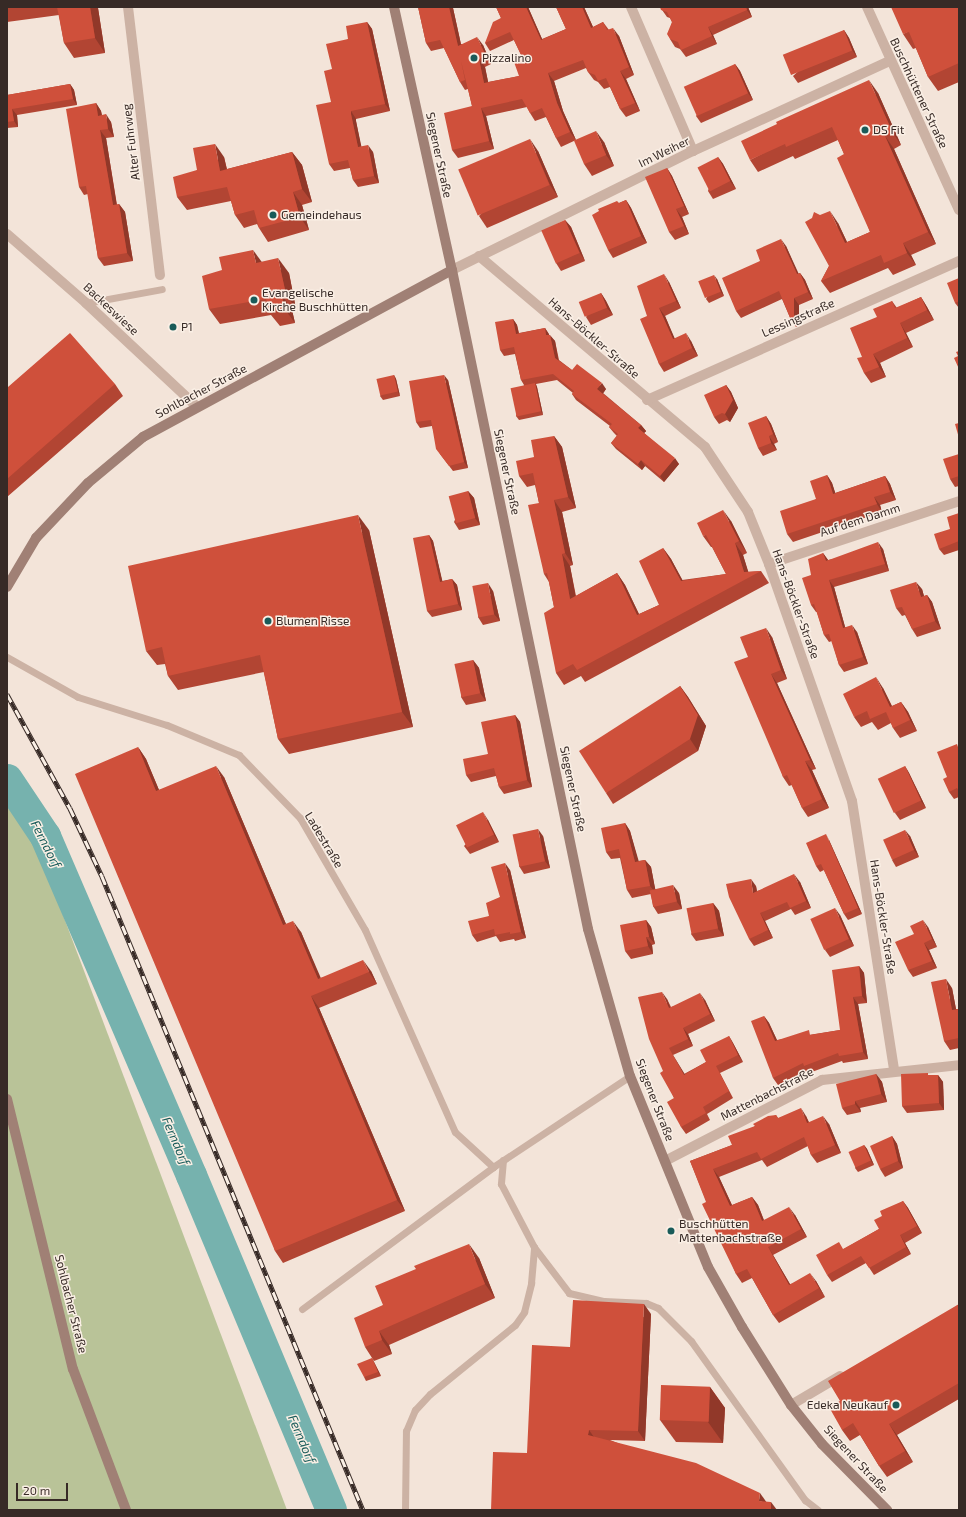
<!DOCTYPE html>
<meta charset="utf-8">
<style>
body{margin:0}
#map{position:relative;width:966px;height:1517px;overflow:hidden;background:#f3e4d9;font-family:"Exo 2",sans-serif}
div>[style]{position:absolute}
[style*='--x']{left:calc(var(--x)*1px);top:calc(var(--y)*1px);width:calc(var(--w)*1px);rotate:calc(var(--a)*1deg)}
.green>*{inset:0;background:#b9c398}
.river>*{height:31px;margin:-15.5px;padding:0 15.5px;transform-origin:15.5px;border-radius:15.5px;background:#76b2ae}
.lane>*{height:7px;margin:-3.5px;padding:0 3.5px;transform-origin:3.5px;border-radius:3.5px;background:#ccb2a4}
.street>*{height:10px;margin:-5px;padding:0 5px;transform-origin:5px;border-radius:5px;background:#ccb2a4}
.secondary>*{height:10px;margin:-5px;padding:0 5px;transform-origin:5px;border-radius:5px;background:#a08075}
.rail>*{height:4.5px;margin-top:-2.25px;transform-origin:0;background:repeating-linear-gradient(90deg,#faefe5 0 9px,#372a26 0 18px);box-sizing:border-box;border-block:1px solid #372a26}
.wall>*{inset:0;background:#b24533}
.shaded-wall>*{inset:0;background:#913829;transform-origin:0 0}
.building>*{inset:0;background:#cf503b;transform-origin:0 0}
.dots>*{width:11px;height:11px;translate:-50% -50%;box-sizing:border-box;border:2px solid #faefe5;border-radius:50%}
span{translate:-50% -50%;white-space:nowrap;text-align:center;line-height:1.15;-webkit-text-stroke:3px #faefe5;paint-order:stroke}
.poi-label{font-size:12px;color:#372a26}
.left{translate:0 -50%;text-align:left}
.right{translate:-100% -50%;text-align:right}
.street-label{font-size:12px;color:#372a26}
.water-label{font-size:13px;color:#195b59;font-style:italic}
.frame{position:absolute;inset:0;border:8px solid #372a26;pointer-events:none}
.scale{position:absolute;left:16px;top:1483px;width:52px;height:18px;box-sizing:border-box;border:2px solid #372a26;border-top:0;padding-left:5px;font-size:12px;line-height:14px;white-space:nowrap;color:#372a26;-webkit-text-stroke:3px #faefe5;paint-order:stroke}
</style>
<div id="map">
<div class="green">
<div style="clip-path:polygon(7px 797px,37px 846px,287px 1510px,7px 1510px)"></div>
</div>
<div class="river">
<div style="--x:7;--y:779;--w:69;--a:56.3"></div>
<div style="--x:45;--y:836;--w:369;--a:66.7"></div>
<div style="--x:191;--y:1175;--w:363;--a:67.3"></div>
</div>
<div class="lane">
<div style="--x:86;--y:303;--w:77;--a:-10.4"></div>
<div style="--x:7;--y:657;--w:81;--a:29.4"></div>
<div style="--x:78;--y:697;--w:93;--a:17.5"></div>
<div style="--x:167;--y:725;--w:78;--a:22.6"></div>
<div style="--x:239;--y:755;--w:88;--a:45.9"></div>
<div style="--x:300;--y:818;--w:129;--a:59.9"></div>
<div style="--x:365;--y:930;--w:221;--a:66"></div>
<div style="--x:455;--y:1132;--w:52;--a:42.6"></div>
<div style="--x:503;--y:1160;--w:24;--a:95"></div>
<div style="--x:501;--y:1184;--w:71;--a:62.4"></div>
<div style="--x:534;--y:1247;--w:58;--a:52.7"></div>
<div style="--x:569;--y:1293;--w:36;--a:13"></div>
<div style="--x:604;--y:1301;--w:42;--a:2.7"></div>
<div style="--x:646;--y:1303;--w:13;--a:23"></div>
<div style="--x:658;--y:1308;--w:47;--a:45"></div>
<div style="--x:691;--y:1341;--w:196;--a:54.4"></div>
<div style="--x:805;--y:1500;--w:16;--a:38"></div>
<div style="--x:302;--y:1309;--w:238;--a:-36.6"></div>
<div style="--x:493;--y:1167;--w:164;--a:-33.6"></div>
<div style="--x:405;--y:1510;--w:79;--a:-89.3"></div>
<div style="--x:406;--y:1431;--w:23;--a:-67"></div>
<div style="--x:415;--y:1410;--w:22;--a:-47"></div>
<div style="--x:430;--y:1394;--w:109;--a:-39.1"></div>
<div style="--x:515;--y:1325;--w:16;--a:-55"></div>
<div style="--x:524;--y:1312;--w:30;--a:-76"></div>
<div style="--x:531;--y:1283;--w:36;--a:-85"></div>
</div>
<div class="street">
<div style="--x:128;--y:7;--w:270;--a:83.2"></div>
<div style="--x:631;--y:7;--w:157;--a:66.7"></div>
<div style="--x:867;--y:7;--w:223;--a:65.6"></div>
<div style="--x:7;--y:234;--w:105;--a:41.1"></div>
<div style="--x:86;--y:303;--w:151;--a:43.1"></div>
<div style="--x:479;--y:256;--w:296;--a:40.2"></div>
<div style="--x:705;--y:447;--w:78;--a:56.5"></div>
<div style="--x:748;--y:512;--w:56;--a:68"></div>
<div style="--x:769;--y:564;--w:251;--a:70.7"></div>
<div style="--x:852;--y:801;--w:272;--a:81.1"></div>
<div style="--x:452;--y:270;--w:269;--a:-26.3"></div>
<div style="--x:693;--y:151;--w:217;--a:-24.6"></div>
<div style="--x:647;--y:400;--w:342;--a:-24"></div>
<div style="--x:769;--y:564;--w:200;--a:-18.3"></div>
<div style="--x:665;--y:1161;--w:177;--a:-27.3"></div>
<div style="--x:822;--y:1080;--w:138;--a:-6.2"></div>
<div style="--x:791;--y:1405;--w:57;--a:-30.6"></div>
</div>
<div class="secondary">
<div style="--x:394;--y:7;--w:269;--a:77.6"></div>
<div style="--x:452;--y:270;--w:673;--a:78.34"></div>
<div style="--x:588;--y:929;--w:153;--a:74.1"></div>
<div style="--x:630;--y:1076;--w:206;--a:67.8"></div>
<div style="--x:708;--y:1267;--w:69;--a:60.5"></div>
<div style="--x:742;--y:1327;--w:92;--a:57.9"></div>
<div style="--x:791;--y:1405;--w:50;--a:51.5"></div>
<div style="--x:822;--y:1444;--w:93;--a:45.4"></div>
<div style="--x:7;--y:587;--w:57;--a:-59.4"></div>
<div style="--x:36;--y:538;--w:76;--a:-46.6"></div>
<div style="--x:88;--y:483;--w:72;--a:-39.9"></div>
<div style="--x:143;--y:437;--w:351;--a:-28.4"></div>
<div style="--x:7;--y:1099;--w:278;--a:76.3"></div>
<div style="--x:73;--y:1369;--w:151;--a:69.4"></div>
</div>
<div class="rail">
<div style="--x:7;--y:694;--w:130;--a:61.1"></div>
<div style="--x:70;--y:808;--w:75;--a:64.8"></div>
<div style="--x:102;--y:876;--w:686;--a:67.62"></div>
</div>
<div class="wall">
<div style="clip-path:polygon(7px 7px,100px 7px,98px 8px,105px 53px,74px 58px,64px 43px,59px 15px,7px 22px)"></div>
<div style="clip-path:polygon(418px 7px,453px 7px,453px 8px,461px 44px,483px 45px,491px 64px,485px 67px,488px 82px,519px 76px,523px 59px,514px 40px,490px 51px,485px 43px,501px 18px,496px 7px,528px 7px,542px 39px,566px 29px,556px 7px,584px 7px,593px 27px,603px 22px,609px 30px,619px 36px,634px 75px,626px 79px,640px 111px,626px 117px,620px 109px,610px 87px,604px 89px,598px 82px,594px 80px,588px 72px,586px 68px,554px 81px,563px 111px,576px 140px,561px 147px,556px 138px,546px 117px,535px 121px,530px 113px,527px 107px,486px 116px,494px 149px,458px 158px,452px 150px,472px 106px,468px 89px,465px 90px,460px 82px,444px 48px,431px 51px,426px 43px)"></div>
<div style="clip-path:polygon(658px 7px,748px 7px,752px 17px,713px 35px,717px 44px,686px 57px,680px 49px,675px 47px,670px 39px,672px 22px,670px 18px,667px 17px,660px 7px,659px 8px)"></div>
<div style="clip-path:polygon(959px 7px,959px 82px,938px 91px,928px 77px,916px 48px,913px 49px,903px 34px)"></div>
<div style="clip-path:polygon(367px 22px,372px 29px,390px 111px,356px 119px,356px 121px,361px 147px,373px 152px,379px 183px,358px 187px,353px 180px,350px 168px,334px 171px,329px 164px,332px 69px,348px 39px)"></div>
<div style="clip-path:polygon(844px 30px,849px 38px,857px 57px,798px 83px,793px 76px)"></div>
<div style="clip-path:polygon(735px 64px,740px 71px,753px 100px,701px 123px,696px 116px)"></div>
<div style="clip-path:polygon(70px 84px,74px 90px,77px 105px,17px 115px,18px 127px,7px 128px,7px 95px)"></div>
<div style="clip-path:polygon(878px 93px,901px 145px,894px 149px,936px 244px,911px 255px,916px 265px,893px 275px,888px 268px,830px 293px,821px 281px,829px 266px,838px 223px,847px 242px,870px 232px,844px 154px,838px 140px,795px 159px,793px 156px,758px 172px,750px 160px)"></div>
<div style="clip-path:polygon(96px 103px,101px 111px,102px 115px,111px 122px,114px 137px,106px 138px,117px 205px,119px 204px,125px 212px,133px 261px,104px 266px,98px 258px,88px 194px,84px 195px,79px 187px)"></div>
<div style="clip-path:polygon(604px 142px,614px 166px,592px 176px,584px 164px)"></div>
<div style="clip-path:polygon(538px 151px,558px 197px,487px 228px,479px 216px)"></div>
<div style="clip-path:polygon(292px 152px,302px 165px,312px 202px,302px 205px,309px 230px,268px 242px,259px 228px,257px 224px,244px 228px,235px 215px,231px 201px,187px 210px,177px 197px,197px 170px,224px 157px,227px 169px)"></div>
<div style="clip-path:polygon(718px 157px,723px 164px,736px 189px,713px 199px,708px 191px)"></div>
<div style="clip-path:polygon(667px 168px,672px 176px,689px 214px,682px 217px,689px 234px,675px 240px,669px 232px)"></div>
<div style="clip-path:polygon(626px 200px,631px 208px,647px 243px,613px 258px,608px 250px,619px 203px)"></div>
<div style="clip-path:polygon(565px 220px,571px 227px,585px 261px,561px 271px,556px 263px)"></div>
<div style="clip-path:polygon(786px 246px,798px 274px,800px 273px,805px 280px,813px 299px,799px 305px,799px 325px,796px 327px,791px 320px,782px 299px,741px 318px,736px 311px,760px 261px)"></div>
<div style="clip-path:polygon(262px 262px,289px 273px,296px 309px,292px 310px,295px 323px,280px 326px,271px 315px,220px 324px,209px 309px)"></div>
<div style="clip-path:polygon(959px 278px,959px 308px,955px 303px)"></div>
<div style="clip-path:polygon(717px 279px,724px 296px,709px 303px,706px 299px)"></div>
<div style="clip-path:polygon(669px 282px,681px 308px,665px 316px,674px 338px,691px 341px,698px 356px,664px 372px,659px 364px,647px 316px)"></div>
<div style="clip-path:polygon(601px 293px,606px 301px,613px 315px,591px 325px,586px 317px)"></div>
<div style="clip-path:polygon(921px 297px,927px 307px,934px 320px,906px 333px,913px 347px,880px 363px,886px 377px,871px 383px,864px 373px,862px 357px,877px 317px,892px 301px,897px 308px)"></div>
<div style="clip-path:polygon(513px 319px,517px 325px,519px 333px,545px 328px,549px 335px,555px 341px,559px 360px,572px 370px,606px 389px,603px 393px,641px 425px,646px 431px,644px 433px,679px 464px,664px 482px,645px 466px,642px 470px,616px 449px,611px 443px,617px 436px,614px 433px,609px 427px,610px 426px,576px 400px,572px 394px,573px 393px,557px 380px,536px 384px,537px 387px,543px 415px,519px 420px,516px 416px,524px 385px,521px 380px,515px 354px,504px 356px,500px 350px)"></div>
<div style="clip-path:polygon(394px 375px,396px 379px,400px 396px,383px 400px,380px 396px)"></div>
<div style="clip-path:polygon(448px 380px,468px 468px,453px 471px,440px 454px,432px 426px,420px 428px,416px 422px)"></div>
<div style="clip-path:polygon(115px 384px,123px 396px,7px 497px,7px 385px,8px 387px)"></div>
<div style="clip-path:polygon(726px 385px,731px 392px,738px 408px,730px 422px,727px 420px,719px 424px,714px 417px)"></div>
<div style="clip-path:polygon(766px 416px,771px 424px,778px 442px,774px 444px,777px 450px,763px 456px,758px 448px)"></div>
<div style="clip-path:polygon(554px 436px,562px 447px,576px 508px,562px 512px,573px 565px,570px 566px,576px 596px,617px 573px,625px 585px,639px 614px,659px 605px,663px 548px,671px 559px,682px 580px,726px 574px,712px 547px,711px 547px,703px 536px,731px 521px,747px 553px,743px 555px,748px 572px,761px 571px,769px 583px,585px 682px,581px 676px,564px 685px,556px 673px,554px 607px,549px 582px,544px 574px,539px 503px,535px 485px,527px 487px,519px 476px)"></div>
<div style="clip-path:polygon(959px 454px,959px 486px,955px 487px,950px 479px)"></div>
<div style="clip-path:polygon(827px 475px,832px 483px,835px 493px,885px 476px,890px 484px,896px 500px,880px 505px,882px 512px,793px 542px,787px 534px,816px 499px)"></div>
<div style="clip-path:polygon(468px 491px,474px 498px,480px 525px,459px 530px,454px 522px)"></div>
<div style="clip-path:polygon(959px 513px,959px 550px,944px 555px,939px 549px)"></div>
<div style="clip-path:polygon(369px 530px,413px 727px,289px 754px,278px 739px,264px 672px,178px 690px,168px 676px,165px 664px,157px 665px,146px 651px)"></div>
<div style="clip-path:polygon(429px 535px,433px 541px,442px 581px,452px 579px,457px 585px,462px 610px,432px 617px,427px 611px)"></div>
<div style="clip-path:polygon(883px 549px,889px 571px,834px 587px,845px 627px,857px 632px,868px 664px,844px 672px,839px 665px,832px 641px,829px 642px,824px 635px,817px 612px,816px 612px,811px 605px,811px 575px,823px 553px,828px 560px)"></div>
<div style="clip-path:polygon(922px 589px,924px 596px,927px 595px,932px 602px,941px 629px,917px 637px,912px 629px,905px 615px,902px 616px,896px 608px)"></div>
<div style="clip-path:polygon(493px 591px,500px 621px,483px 625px,478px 617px)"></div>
<div style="clip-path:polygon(772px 637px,787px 679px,777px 683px,816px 769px,812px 770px,829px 808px,808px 817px,802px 808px,792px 785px,789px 786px,783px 777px,748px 657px)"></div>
<div style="clip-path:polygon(473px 660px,479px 668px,486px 701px,466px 705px,461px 697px)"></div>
<div style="clip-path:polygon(680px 686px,688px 697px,706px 726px,698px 751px,613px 804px,606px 793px)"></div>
<div style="clip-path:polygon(883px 688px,892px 706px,901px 702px,908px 712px,917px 731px,900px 738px,893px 728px,891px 723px,878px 730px,872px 722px,861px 727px,854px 717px)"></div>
<div style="clip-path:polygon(515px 715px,520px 722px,532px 787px,504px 794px,499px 787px,496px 776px,471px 782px,466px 775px,488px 754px)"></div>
<div style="clip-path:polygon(138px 747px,146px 759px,159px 790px,224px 777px,286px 924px,301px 932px,320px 978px,371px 971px,377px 984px,319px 1008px,405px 1211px,283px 1263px,275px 1251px)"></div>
<div style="clip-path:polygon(959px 748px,959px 797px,954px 799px,949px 792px,947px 777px)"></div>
<div style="clip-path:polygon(905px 766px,909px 773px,926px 808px,900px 820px,895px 813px)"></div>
<div style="clip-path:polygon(488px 820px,499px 842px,470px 854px,464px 846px)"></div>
<div style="clip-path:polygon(625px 823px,630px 831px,638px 861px,645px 860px,651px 867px,655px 889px,679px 893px,682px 909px,658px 914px,653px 906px,651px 894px,632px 898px,627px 890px,620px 858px,611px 859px,606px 852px)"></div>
<div style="clip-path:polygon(543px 836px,550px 868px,524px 874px,519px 866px)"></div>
<div style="clip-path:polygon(910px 836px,919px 857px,896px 867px,892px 860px)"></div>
<div style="clip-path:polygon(829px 840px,862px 914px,848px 920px,844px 914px,824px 870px,820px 872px,816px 866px)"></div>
<div style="clip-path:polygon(510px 870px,526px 938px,515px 941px,514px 939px,500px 942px,496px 936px,477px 942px,472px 935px,489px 916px,500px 897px)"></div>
<div style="clip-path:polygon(800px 882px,811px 908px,795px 915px,791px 909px,765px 921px,773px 938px,754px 946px,749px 939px,756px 886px,757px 891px)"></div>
<div style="clip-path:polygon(713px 903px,719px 911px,724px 936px,696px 941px,691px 934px)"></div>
<div style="clip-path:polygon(840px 915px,854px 946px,830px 957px,825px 950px)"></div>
<div style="clip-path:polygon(646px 920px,651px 927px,655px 944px,652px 945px,653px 954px,631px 959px,625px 951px)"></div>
<div style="clip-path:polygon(928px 927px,937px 947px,929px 950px,937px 968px,913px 977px,908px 970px)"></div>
<div style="clip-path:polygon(859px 966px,864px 973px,867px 1003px,858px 1004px,868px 1059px,843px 1063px,842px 1061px,809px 1073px,807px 1071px,778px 1085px,773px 1078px,764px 1016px,769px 1023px,777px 1040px,840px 1030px)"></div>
<div style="clip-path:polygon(952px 988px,956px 1009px,959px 1009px,959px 1048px,950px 1050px,944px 1041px)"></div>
<div style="clip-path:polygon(667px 999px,671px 1007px,705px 1000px,715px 1021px,688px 1034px,693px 1046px,673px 1055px,684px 1074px,706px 1062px,729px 1036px,733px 1043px,743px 1062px,720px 1073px,733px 1098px,707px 1114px,710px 1120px,686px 1134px,681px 1127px,674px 1098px,663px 1071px)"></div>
<div style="clip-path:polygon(876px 1074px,882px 1082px,887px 1102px,860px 1108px,861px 1112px,847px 1115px,842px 1108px)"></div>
<div style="clip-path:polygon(929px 1075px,938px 1075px,943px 1082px,944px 1110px,907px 1113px,902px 1106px)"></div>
<div style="clip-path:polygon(776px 1115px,778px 1118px,806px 1116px,809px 1122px,829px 1124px,841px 1153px,817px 1163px,811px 1155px,808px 1146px,767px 1167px,762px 1160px,719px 1177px,732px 1205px,752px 1197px,758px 1205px,764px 1220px,795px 1215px,807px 1237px,773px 1255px,790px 1284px,816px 1281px,825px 1297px,779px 1323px,773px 1315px,752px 1278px,742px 1283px,736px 1274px,690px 1161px,732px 1145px,755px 1126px)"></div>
<div style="clip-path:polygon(892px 1136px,897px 1144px,903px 1168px,885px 1177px,880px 1169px)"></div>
<div style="clip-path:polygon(864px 1145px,867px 1149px,874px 1165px,858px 1172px,855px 1168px)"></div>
<div style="clip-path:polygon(903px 1201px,908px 1208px,922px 1233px,905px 1243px,911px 1254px,874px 1275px,866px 1263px,832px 1282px,827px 1275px,844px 1249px,879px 1229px,882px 1216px)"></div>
<div style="clip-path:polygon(479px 1258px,495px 1298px,389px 1345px,392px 1354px,374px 1361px,365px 1347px,383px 1305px)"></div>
<div style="clip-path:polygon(959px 1304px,959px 1399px,897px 1435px,913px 1462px,887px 1477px,879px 1466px,860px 1435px,850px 1441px,842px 1430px,840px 1401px)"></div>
<div style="clip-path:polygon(651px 1314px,645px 1441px,610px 1440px,766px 1502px,527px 1453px,570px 1347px)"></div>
<div style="clip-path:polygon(372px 1358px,381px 1376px,366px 1381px,364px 1377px)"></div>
<div style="clip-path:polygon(710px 1387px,725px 1408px,723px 1443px,676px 1442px,660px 1420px)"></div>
</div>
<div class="shaded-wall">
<div style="clip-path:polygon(90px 7px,97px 7px,98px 8px,105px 53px,95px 38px)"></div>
<div style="clip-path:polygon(449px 7px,453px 7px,453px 8px,463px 54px,458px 46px)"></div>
<div style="clip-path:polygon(526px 7px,528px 7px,546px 48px,541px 40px)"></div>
<div style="clip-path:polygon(582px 7px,584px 7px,597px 36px,591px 28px)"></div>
<div style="clip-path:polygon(746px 7px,748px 7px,752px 17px,747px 10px)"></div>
<div style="clip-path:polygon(367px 22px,372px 29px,390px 111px,385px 104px)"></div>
<div style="clip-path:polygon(708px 27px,713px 35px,717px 44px,712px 36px)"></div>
<div style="clip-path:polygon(613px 28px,619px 36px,634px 75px,629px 67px)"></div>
<div style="clip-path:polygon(844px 30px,849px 38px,857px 57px,852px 50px)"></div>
<div style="clip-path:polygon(477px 37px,483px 45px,491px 64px,486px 56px)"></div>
<div style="clip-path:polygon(479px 59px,485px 67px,490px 91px,484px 83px)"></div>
<div style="clip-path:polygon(735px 64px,740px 71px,753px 100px,748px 93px)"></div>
<div style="clip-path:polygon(620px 71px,626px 79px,640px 111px,635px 103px)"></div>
<div style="clip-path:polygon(548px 73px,554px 81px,563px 111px,576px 140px,570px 132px,557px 103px)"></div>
<div style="clip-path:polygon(869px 80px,878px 93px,901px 145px,893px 133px)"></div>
<div style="clip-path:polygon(70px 84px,74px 90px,77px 105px,73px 99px)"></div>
<div style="clip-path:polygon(96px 103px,101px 111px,103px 123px,98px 116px)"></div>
<div style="clip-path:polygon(481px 108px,486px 116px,494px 149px,489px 141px)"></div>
<div style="clip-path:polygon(12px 109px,17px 115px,18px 127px,14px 121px)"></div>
<div style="clip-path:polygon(351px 111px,356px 119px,356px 121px,363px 154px,358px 147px,351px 114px)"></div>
<div style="clip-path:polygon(106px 114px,111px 122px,114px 137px,108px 129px)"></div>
<div style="clip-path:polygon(100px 130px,106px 138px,118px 213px,113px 205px)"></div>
<div style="clip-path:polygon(596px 131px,604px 142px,614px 166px,606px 155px)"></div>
<div style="clip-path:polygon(885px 136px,894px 149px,936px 244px,928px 232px)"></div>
<div style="clip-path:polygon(530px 139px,538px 151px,558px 197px,550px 185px)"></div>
<div style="clip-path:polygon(215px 144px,224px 157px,230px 184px,220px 171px)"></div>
<div style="clip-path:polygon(368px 145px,373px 152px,379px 183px,374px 176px)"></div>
<div style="clip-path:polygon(292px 152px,302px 165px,312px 202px,302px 189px)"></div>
<div style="clip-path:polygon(718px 157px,723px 164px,736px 189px,730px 181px)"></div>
<div style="clip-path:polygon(667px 168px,672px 176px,689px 214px,684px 206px)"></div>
<div style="clip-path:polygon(293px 192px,302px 205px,309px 230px,300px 217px)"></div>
<div style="clip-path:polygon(626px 200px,631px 208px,647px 243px,641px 236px)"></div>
<div style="clip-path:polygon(119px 204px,125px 212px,133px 261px,127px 253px)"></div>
<div style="clip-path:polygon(676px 209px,682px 217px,689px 234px,684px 226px)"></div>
<div style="clip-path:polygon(830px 211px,838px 223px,853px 255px,845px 243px)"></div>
<div style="clip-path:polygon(565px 220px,571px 227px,585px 261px,580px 253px)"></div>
<div style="clip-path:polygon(781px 239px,786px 246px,802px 281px,797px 274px)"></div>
<div style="clip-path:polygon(903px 243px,911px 255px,916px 265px,907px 253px)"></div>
<div style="clip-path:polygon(253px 250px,264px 265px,256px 263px)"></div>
<div style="clip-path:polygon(278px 258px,289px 273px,296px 309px,286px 294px)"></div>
<div style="clip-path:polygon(800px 273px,805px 280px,813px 299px,808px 292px)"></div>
<div style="clip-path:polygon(664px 274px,669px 282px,681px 308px,676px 301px)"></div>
<div style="clip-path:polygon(714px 275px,717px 279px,724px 296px,721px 292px)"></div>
<div style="clip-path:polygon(601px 293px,606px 301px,613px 315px,607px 308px)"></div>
<div style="clip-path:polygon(282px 295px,292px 310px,295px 323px,284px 308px)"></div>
<div style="clip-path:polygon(921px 297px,927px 307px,934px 320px,927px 310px)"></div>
<div style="clip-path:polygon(794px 298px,799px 305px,799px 325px,794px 318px)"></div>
<div style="clip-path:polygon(659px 308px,665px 316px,678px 346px,673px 339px)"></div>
<div style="clip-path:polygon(513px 319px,517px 325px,520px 340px,516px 334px)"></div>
<div style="clip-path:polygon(900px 323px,906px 333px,913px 347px,907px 338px)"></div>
<div style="clip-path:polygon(545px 328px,549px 334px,550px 341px,546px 335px)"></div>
<div style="clip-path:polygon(686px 333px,691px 341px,698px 356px,692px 348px)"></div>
<div style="clip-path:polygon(550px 335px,555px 341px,559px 364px,555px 358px)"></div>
<div style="clip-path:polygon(873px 354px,880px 363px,886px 377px,879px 367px)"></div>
<div style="clip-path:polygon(394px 375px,396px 379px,400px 396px,398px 392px)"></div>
<div style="clip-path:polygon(444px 375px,448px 380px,468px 468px,464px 462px)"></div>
<div style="clip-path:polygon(535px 383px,537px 387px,543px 415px,541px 411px)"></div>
<div style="clip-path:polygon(602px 383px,606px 389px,602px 395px,597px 389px)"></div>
<div style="clip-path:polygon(726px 385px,731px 392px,738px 408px,730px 422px,725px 414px)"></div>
<div style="clip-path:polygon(766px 416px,771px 424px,778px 442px,773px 434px)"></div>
<div style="left:641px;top:425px;width:8px;height:4px;rotate:50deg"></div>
<div style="clip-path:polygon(554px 436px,562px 447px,576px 508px,568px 497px)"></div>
<div style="clip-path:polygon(769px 436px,774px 444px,777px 450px,771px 443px)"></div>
<div style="clip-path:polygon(675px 458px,679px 464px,664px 482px,660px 476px)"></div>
<div style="clip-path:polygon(641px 460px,645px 466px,642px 470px,638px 464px)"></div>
<div style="clip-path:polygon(827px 475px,832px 483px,838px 501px,833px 494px)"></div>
<div style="clip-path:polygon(885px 476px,890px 484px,896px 500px,890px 492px)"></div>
<div style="clip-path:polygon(468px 491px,474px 498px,480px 525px,475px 518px)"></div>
<div style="clip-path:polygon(874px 497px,880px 505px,882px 512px,877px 504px)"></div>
<div style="clip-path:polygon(554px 500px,562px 512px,573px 565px,565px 553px)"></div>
<div style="clip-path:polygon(723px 510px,731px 521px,747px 553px,739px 541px)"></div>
<div style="clip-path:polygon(358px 515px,369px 530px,413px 727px,402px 712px)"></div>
<div style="clip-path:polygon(429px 535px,433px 541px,444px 588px,440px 582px)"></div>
<div style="clip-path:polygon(878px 542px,883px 549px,889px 571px,885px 564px)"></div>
<div style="clip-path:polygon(735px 543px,743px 555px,750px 577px,744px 572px)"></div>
<div style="clip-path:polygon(663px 548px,671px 559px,689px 592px,681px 581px)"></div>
<div style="clip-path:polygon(823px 553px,828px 560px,826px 561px)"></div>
<div style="clip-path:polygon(562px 554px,570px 566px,578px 610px,570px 599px)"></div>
<div style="clip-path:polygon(617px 573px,625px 585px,645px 627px,637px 615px)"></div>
<div style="clip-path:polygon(452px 579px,457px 585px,462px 610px,458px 604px)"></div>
<div style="clip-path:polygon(829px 580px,834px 587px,847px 634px,843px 628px)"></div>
<div style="clip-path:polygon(916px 582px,922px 589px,926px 604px,921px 597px)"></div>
<div style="clip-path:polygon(488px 583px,493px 591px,500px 621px,494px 614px)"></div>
<div style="clip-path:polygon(927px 595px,932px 602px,941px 629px,935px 621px)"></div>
<div style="clip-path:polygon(852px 625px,857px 632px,868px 664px,863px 657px)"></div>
<div style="clip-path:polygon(766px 628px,772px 637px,787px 679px,781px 670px)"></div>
<div style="clip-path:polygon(473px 660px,479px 668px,486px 701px,480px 693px)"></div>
<div style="clip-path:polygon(771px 674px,777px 683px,816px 769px,810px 760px)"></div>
<div style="clip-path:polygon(876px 677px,883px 688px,897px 717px,890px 707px)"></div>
<div style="clip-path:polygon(680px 686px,688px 697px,706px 726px,698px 751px,690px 739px)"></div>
<div style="clip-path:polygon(901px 702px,908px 712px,917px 731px,910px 720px)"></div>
<div style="clip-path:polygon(515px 715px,520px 722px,532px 787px,527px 780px)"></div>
<div style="clip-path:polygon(138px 747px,146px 759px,164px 802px,156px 791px)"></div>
<div style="clip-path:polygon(805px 761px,812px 770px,829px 808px,822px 799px)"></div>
<div style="clip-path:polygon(216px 766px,224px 777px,291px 936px,283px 925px)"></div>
<div style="clip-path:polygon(905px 766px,909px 773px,926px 808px,921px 801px)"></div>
<div style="clip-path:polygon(483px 812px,488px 820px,499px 842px,494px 835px)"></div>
<div style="clip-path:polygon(625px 823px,630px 831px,641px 869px,635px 862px)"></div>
<div style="clip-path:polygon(538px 829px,543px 836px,550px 868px,545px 861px)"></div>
<div style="clip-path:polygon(905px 830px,910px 836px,919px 857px,914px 850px)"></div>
<div style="clip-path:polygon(826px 834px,829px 840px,862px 914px,858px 908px)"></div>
<div style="clip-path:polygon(645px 860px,651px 867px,656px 893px,650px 886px)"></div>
<div style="clip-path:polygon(505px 863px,510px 870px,526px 938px,521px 932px)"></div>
<div style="clip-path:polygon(794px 874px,800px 882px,811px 908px,806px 901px)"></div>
<div style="clip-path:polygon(751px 879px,756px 886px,758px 900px,753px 893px)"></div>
<div style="clip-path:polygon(673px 885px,679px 893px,682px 909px,677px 902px)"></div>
<div style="clip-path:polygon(713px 903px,719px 911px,724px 936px,718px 929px)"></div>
<div style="clip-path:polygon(835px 908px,840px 915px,854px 946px,849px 939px)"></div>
<div style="clip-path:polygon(760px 913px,765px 921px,773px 938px,768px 930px)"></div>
<div style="clip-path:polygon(646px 920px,651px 927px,655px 944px,649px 937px)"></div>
<div style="clip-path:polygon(923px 920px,928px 927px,937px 947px,932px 939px)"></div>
<div style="clip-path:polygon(293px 921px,301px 932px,326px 990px,318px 979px)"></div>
<div style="clip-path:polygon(646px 937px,652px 945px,653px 954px,648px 946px)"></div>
<div style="clip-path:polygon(924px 943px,929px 950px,937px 968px,932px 961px)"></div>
<div style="clip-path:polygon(363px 960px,371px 971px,377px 984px,369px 972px)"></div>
<div style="clip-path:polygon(859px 966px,864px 973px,867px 1003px,862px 996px)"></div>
<div style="clip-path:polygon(946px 979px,952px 988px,958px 1020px,952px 1010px)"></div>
<div style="clip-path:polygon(662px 992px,667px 999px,673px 1015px,669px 1008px)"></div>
<div style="clip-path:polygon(700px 993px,705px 1000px,715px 1021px,710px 1014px)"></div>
<div style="clip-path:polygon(311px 996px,319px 1008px,405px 1211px,397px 1200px)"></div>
<div style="clip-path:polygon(853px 997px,858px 1004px,868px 1059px,863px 1052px)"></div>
<div style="clip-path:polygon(764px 1016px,769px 1023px,780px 1047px,775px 1041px)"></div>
<div style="clip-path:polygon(683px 1028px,688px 1034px,693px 1046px,688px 1039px)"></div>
<div style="clip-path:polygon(729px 1036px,733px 1043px,743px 1062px,738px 1055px)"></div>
<div style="clip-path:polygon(669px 1048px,673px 1055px,689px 1081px,684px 1075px)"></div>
<div style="clip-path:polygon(876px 1074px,882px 1082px,887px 1102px,881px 1094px)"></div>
<div style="clip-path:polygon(938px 1075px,943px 1082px,944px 1110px,939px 1103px)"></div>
<div style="clip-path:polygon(855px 1101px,860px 1108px,861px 1112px,855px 1104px)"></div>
<div style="clip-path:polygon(801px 1108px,806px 1116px,812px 1131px,807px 1123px)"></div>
<div style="clip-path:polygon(823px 1116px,829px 1124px,841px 1153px,835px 1145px)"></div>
<div style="clip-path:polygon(892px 1136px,897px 1144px,903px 1168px,898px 1161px)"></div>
<div style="clip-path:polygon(864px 1145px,867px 1149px,874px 1165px,871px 1161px)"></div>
<div style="clip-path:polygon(713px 1169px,719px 1177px,736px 1214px,730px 1206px)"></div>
<div style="clip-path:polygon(752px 1197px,758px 1205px,767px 1229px,762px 1221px)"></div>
<div style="clip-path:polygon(903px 1201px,908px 1208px,922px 1233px,917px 1226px)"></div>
<div style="clip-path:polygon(789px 1207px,795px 1215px,807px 1237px,801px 1229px)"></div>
<div style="clip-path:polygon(900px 1235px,905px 1243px,911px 1254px,906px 1247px)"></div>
<div style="clip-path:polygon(469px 1244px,479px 1258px,495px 1298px,485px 1284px)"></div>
<div style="clip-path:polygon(768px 1247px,773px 1255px,795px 1293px,789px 1285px)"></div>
<div style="clip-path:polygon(810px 1273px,816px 1281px,825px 1297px,819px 1288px)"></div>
<div style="clip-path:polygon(644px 1304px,651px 1314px,645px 1441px,638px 1431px)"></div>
<div style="clip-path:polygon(379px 1331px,389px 1345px,392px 1354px,382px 1340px)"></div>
<div style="clip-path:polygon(372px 1358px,381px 1376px,378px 1372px)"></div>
<div style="clip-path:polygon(710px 1387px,725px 1408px,723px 1443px,708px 1422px)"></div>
<div style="clip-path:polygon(889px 1424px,897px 1435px,913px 1462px,905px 1451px)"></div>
<div style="clip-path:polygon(589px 1430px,596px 1440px,588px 1435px)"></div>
<div style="clip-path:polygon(760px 1493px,767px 1503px,759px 1501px)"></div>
<div style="clip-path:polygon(771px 1502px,777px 1510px,771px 1510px)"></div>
</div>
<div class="building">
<div style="clip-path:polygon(57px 7px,90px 7px,95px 38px,64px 43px)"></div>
<div style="clip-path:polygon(418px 7px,449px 7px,458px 46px,477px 37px,486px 56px,479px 59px,484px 83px,519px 76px,514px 62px,523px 59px,510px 32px,485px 43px,493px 22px,501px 18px,496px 7px,526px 7px,541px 40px,566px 29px,556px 7px,582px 7px,591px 28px,603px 22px,607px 30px,613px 28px,629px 67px,620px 71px,635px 103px,620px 109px,606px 78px,598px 81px,595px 75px,588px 72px,583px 60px,548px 73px,557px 103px,570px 132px,556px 138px,542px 108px,530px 113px,522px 99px,481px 108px,489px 141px,452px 150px,444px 113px,472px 106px,461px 61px,465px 80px,460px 82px,440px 40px,426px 43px)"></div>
<div style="clip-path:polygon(660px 7px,746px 7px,747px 10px,708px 27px,712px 36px,681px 50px,678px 42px,670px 39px,667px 34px,672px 22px,667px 12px,661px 10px)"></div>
<div style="clip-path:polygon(891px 7px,959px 7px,959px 63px,928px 77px,909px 32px,903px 34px)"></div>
<div style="clip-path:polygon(367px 22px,385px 104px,351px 111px,351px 114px,358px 147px,368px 145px,374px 176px,353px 180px,348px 160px,329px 164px,316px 105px,331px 102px,324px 71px,332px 69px,326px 44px,348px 39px,346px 26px)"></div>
<div style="left:844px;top:30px;width:22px;height:66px;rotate:68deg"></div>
<div style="left:735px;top:64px;width:32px;height:56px;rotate:66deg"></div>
<div style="clip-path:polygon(869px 80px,893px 133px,885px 136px,928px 232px,903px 243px,907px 253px,884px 263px,881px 255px,821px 281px,829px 266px,805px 222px,812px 218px,814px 212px,820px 215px,830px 211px,845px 243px,870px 232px,837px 158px,844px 154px,832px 127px,786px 147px,785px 144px,750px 160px,741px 141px,777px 124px,776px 122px)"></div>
<div style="clip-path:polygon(70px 84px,73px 99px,12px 109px,14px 121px,7px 122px,7px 95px)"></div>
<div style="clip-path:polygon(96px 103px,98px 116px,106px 114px,108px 129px,100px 130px,113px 205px,119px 204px,127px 253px,98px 258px,86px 186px,79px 187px,66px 109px)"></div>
<div style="left:596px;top:131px;width:26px;height:24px;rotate:67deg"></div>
<div style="left:530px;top:139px;width:50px;height:78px;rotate:67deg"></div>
<div style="clip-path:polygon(215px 144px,220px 171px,292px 152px,302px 189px,293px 192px,300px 217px,259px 228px,254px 210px,235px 215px,227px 187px,177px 197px,173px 177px,197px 170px,193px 148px)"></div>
<div style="left:718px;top:157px;width:27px;height:23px;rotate:63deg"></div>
<div style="clip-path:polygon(667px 168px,684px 206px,676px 209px,684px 226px,669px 232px,645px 177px)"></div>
<div style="clip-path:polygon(626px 200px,641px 236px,608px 250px,592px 215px,599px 211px,598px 209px,617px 201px,619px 203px)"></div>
<div style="left:565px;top:220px;width:36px;height:26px;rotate:66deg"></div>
<div style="clip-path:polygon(781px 239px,797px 274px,800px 273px,808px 292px,794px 298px,794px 318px,791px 320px,779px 291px,736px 311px,722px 278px,760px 261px,756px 250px)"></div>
<div style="clip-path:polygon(253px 250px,256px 263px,278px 258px,286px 294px,282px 295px,284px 308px,269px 311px,266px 299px,209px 309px,202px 276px,222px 270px,219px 257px)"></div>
<div style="clip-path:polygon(664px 274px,676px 301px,659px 308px,673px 339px,686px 333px,692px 348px,659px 364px,640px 319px,647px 316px,637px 286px)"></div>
<div style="left:714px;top:275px;width:18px;height:17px;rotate:68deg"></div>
<div style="clip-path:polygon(959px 278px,959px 301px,955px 303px,947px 283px)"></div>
<div style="left:601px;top:293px;width:16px;height:24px;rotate:68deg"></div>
<div style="clip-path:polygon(921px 297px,927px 310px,900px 323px,907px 338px,873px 354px,879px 367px,864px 373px,857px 358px,862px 357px,850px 328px,877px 317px,873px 309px,892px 301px,895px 308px)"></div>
<div style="clip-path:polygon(513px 319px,516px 334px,545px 328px,546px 335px,550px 335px,555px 358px,572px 370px,577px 364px,602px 383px,597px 389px,641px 425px,638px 428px,675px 458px,660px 476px,641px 460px,638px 464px,611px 443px,618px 434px,609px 427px,612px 424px,572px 394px,574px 391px,553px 374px,521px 380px,514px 347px,500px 350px,495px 322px)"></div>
<div style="clip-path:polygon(70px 333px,115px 384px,7px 479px,7px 385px,8px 387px)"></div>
<div style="clip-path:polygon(959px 351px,959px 369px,954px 358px,958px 356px,956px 352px)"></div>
<div style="left:394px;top:375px;width:17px;height:18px;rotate:77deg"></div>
<div style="clip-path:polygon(444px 375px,464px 462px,449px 466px,436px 449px,431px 420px,416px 422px,409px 381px)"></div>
<div style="left:535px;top:383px;width:29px;height:25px;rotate:78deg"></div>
<div style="clip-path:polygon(726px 385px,733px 400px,725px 414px,722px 413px,714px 417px,704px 395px)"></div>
<div style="clip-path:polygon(766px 416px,773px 434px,769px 436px,771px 443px,758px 448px,748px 423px)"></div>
<div style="clip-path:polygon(959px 423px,959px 438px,955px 424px)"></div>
<div style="clip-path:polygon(554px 436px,568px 497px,554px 500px,565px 553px,562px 554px,570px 599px,617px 573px,637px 615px,659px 605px,639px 561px,663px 548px,681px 581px,726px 574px,706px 535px,703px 536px,697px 523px,723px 510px,739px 541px,735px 543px,744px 572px,761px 571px,577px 670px,573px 664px,556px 673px,544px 613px,554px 607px,547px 573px,544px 574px,528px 505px,539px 503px,533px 473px,519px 476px,516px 461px,534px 457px,531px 440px)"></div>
<div style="clip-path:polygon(959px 454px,959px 476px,950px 479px,943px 459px)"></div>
<div style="clip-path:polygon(827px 475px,833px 494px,885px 476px,890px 492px,874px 497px,877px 504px,787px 534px,780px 511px,816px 499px,810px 481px)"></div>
<div style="left:468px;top:491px;width:28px;height:20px;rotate:75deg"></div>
<div style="clip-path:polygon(959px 513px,959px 541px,939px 549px,934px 534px,950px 529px,947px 517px)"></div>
<div style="clip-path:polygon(358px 515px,402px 712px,278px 739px,260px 655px,168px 676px,162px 647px,146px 651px,128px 566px)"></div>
<div style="clip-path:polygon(429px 535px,440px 582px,452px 579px,458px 604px,427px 611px,413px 538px)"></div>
<div style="clip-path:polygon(878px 542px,885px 564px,829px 580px,843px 628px,852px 625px,863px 657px,839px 665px,829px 634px,824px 635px,814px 604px,811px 605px,802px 578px,811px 575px,808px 559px,823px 553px,826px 561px)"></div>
<div style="clip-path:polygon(916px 582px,921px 597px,927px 595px,935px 621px,912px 629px,902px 607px,896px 608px,890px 590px)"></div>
<div style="left:488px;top:583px;width:32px;height:16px;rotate:79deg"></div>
<div style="clip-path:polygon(766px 628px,781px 670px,771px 674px,810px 760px,805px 761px,822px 799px,802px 808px,787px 775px,783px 777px,734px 662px,748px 657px,740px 637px)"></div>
<div style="left:473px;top:660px;width:34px;height:19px;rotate:78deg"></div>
<div style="clip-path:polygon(876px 677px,890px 707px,901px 702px,910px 720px,893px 728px,886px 712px,870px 719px,867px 711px,854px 717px,843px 694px)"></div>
<div style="clip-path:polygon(680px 686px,698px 715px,690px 739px,606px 793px,579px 751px)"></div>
<div style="clip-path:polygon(515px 715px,527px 780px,499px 787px,494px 768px,466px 775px,463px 759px,488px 754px,481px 722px)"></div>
<div style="clip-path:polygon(957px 744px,959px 750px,959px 791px,957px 788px,949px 792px,943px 779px,947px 777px,937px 752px)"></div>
<div style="clip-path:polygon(138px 747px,156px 791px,216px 766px,283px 925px,293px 921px,318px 979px,363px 960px,369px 972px,311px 996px,397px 1200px,275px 1251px,75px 774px)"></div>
<div style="left:905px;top:766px;width:38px;height:30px;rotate:65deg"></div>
<div style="left:483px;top:812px;width:25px;height:30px;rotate:64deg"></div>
<div style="clip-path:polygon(625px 823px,635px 862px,645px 860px,650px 886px,627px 890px,619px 849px,606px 852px,601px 828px)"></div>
<div style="left:538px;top:829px;width:33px;height:26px;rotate:78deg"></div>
<div style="left:905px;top:830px;width:22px;height:24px;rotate:66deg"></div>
<div style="clip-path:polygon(826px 834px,858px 908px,844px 914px,821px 864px,816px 866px,806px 843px)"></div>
<div style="clip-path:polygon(505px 863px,521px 932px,510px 934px,510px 932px,495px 935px,494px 929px,472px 935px,468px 921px,489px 916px,486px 903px,500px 897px,491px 867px)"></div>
<div style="clip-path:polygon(794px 874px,806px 901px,790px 908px,787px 902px,760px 913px,768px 930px,749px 939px,729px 897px,726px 884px,751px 879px,753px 893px)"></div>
<div style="left:673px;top:885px;width:17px;height:24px;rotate:77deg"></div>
<div style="left:713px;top:903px;width:26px;height:27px;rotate:79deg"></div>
<div style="left:835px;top:908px;width:34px;height:27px;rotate:66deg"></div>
<div style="clip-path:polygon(646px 920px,649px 937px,646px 937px,648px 946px,625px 951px,620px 925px)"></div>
<div style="clip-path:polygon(923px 920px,932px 939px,924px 943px,932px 961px,908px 970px,895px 942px,914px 934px,910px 926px)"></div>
<div style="clip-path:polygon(859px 966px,862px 996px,853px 997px,863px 1052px,839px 1056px,838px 1053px,804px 1066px,803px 1063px,773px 1078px,751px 1021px,764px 1016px,775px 1041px,809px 1030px,810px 1035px,840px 1030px,832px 970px)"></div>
<div style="clip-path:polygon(946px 979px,952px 1010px,959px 1009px,959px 1038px,944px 1041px,931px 982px)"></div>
<div style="clip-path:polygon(662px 992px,669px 1008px,700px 993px,710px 1014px,683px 1028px,688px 1039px,669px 1048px,684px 1075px,706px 1062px,700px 1050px,729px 1036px,738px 1055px,716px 1066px,729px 1091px,703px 1107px,706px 1113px,681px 1127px,667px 1102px,674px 1098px,660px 1073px,663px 1071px,649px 1039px,638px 997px)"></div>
<div style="clip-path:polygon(928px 1073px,928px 1075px,938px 1075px,939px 1103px,902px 1106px,901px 1074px)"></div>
<div style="clip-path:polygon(876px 1074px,881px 1094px,855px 1101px,855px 1104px,842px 1108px,836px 1084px)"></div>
<div style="clip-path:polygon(801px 1108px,807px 1123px,823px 1116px,835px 1145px,811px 1155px,804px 1137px,761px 1159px,757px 1152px,713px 1169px,730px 1206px,752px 1197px,762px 1221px,789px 1207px,801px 1229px,768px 1247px,789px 1285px,810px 1273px,819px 1288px,773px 1315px,747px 1269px,736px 1274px,702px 1204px,706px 1202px,690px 1161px,732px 1145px,728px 1136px,755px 1126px,753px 1124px,768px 1116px,776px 1115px,778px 1118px)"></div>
<div style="clip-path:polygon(892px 1136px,898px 1161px,880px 1169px,870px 1146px)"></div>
<div style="left:864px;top:1145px;width:17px;height:17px;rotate:66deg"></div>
<div style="clip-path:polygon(903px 1201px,917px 1226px,900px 1235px,906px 1247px,869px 1268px,861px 1256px,827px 1275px,816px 1255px,839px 1242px,843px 1249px,879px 1229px,874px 1220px,882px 1216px,880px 1211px)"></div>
<div style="clip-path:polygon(469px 1244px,485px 1284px,379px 1331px,382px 1340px,365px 1347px,354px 1318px,383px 1305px,375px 1286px,416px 1269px,414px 1266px)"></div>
<div style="clip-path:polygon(573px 1300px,644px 1304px,638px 1431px,589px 1430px,588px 1435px,696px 1463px,760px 1493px,759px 1501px,771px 1502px,771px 1510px,491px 1510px,493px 1452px,527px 1453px,532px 1345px,570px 1347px)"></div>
<div style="clip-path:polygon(959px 1304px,959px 1383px,889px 1424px,905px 1451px,879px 1466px,853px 1423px,842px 1430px,829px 1407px,840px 1401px,828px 1381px)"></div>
<div style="clip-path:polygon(372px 1358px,378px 1372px,364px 1377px,357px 1364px)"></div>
<div style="left:661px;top:1385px;width:49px;height:35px;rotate:2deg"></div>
</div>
<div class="dots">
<div style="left:474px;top:58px;background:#195b59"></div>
<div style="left:865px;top:130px;background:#195b59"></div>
<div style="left:273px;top:215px;background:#195b59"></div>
<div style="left:254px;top:300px;background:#195b59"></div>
<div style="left:173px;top:327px;background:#195b59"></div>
<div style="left:268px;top:621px;background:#195b59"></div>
<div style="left:671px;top:1231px;background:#195b59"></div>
<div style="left:896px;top:1405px;background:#195b59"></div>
</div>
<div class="poi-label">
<span class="left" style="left:482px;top:58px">Pizzalino</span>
<span class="left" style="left:873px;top:130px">DS Fit</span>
<span class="left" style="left:281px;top:215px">Gemeindehaus</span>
<span class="left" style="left:262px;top:300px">Evangelische<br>Kirche Buschhütten</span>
<span class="left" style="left:181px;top:327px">P1</span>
<span class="left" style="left:276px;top:621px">Blumen Risse</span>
<span class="left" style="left:679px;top:1231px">Buschhütten<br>Mattenbachstraße</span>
<span class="right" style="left:888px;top:1405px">Edeka Neukauf</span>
</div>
<div class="street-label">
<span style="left:919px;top:93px;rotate:65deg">Buschhüttener Straße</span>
<span style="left:131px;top:142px;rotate:-97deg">Alter Fuhrweg</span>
<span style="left:664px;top:152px;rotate:-26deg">Im Weiher</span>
<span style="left:439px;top:155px;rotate:78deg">Siegener Straße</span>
<span style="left:111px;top:309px;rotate:43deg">Backeswiese</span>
<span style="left:798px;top:318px;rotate:-24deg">Lessingstraße</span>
<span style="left:594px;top:338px;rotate:41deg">Hans-Böckler-Straße</span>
<span style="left:201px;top:391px;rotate:-28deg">Sohlbacher Straße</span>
<span style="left:507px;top:472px;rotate:78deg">Siegener Straße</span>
<span style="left:860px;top:520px;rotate:-18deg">Auf dem Damm</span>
<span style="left:796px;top:604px;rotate:70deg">Hans-Böckler-Straße</span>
<span style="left:573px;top:789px;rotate:78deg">Siegener Straße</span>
<span style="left:324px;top:840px;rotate:59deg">Ladestraße</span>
<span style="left:883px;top:917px;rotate:81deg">Hans-Böckler-Straße</span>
<span style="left:767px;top:1094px;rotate:-27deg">Mattenbachstraße</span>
<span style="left:655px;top:1100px;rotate:69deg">Siegener Straße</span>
<span style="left:71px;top:1304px;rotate:76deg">Sohlbacher Straße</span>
<span style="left:856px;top:1459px;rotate:47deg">Siegener Straße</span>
</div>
<div class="water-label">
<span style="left:46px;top:844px;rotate:63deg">Ferndorf</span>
<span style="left:176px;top:1141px;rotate:67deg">Ferndorf</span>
<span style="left:302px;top:1439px;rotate:67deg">Ferndorf</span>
</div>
<div class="frame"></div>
<div class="scale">20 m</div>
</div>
